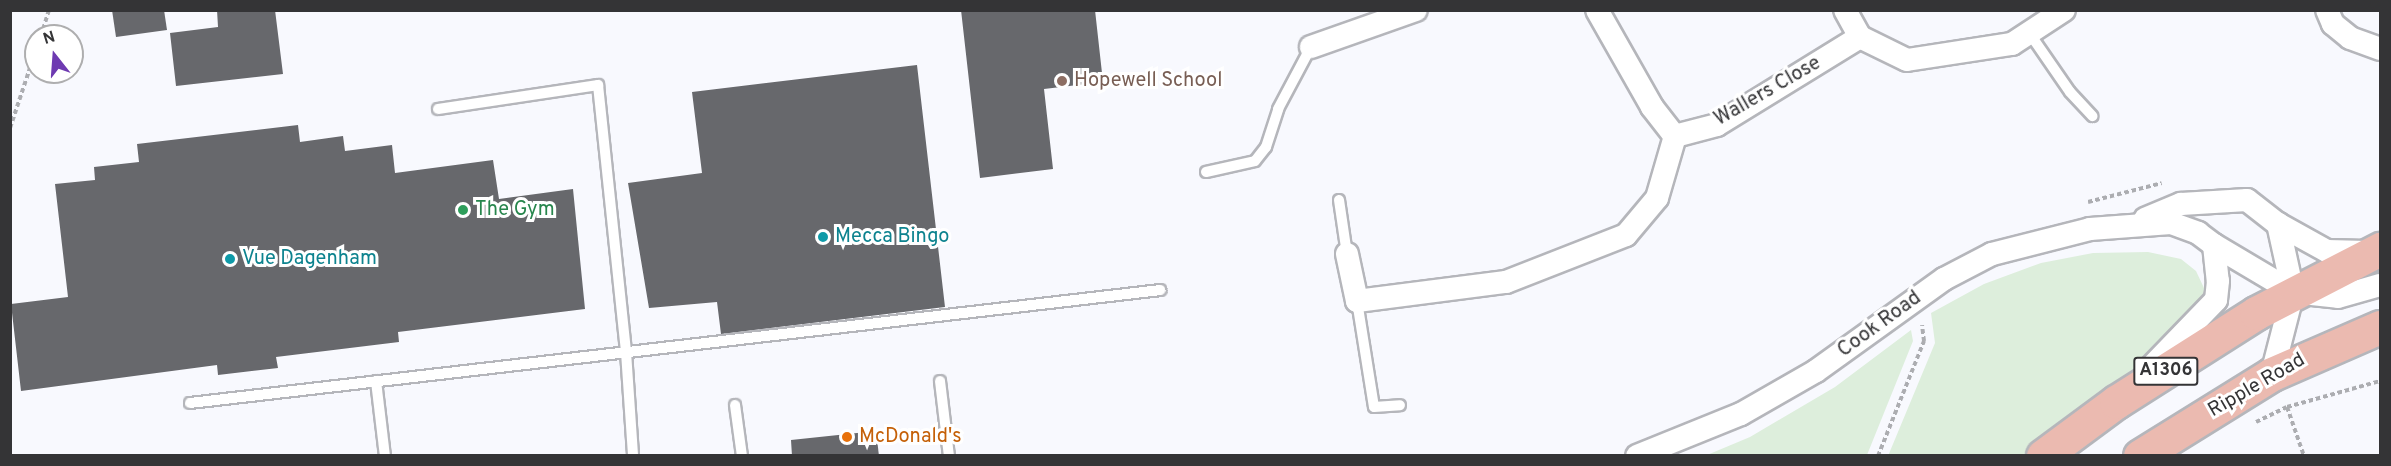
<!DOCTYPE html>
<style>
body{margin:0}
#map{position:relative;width:2391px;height:466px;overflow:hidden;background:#f8f9fe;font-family:Overpass,sans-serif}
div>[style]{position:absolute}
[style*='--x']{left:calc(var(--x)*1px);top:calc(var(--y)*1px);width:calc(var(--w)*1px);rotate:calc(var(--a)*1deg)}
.green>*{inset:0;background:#ddeedc}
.building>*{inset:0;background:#67686c}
.path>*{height:4px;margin-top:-2px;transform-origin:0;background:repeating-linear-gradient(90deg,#acadb1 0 4.5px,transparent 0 7.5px)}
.roads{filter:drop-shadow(2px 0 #b5b6bb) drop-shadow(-2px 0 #b5b6bb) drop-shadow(0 2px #b5b6bb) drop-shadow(0 -2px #b5b6bb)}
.service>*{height:10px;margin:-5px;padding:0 5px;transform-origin:5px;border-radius:5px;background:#fff}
.minor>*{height:22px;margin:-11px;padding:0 11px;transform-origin:11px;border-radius:11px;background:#fff}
.primary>*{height:33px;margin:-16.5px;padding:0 16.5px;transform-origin:16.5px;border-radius:16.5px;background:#ebbab0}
.dots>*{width:16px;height:16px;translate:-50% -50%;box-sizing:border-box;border:3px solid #fff;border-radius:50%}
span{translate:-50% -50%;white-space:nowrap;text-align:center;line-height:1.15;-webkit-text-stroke:6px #fff;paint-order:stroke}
.shield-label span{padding:2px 4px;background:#fff;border:2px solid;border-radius:4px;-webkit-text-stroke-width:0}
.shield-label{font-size:18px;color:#343436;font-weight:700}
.education-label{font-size:20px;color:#785e54}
.left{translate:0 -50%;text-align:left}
.street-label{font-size:20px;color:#343436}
.leisure-label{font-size:20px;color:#27864d}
.culture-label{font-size:20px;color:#0d838f}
.food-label{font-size:20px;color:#c56008}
.frame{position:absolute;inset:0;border:12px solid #343436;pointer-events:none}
.north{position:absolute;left:24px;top:24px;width:60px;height:60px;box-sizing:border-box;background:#fff;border:2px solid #aeaeaf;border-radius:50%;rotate:343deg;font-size:16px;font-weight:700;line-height:24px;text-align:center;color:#343436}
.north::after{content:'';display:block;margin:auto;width:21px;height:27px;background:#6e3ab1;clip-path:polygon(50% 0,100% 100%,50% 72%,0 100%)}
</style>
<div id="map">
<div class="green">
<div style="clip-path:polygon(2148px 252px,2181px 259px,2196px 271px,2204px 288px,2206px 321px,2042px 455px,1888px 456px,1935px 343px,1931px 313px,1984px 284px,2041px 263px,2093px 253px)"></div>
<div style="clip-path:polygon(1911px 330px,1913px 341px,1867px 455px,1707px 455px,1750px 437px,1835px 387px)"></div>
</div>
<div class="building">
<div style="clip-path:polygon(112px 10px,164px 10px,167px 30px,116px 37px)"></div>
<div style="clip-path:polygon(217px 10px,275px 10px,283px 74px,176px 86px,170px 33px,218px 27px)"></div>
<div style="clip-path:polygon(961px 10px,1095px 10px,1103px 82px,1044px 89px,1053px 169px,980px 178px)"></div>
<div style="clip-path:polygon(917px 65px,945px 307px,721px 334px,717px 302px,649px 308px,628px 183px,702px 173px,692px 92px)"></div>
<div style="clip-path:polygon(298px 125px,300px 142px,343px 136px,345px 151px,392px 145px,395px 173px,493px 160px,499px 199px,573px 189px,585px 309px,398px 332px,399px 342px,276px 357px,278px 368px,218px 375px,217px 365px,21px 391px,11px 304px,68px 297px,55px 184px,95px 180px,94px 167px,139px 162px,137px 144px)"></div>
<div style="clip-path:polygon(876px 431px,879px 456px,792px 456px,791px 440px)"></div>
</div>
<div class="path">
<div style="--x:41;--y:36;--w:27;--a:-73"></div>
<div style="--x:10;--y:128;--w:82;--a:-71.6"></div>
<div style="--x:2088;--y:202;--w:76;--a:-14.4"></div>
<div style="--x:2287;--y:407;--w:52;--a:70.9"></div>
<div style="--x:2256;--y:422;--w:34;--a:-26"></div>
<div style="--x:2287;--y:407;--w:97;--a:-15.6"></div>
<div style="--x:1878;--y:456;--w:124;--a:-68.2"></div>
<div style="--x:1924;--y:341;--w:16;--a:-97"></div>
</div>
<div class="roads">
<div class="service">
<div style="--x:2030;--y:34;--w:70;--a:55.4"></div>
<div style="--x:2070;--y:92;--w:33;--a:47"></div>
<div style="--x:438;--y:109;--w:162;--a:-8.5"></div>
<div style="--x:598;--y:85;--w:268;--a:84"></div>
<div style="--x:626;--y:352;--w:104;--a:86.1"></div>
<div style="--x:1206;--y:172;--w:50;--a:-12.7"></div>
<div style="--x:1255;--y:161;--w:18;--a:-52"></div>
<div style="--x:1266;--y:147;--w:40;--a:-72"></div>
<div style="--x:1278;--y:109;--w:70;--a:-62"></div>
<div style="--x:1339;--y:200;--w:55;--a:81.6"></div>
<div style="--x:1357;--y:301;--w:107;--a:80.9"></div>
<div style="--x:1374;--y:407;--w:26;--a:-4"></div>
<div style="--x:376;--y:381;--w:76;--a:83.2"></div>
<div style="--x:940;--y:381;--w:76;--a:83.2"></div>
<div style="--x:190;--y:403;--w:977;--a:-6.64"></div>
<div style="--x:735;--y:405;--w:51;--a:82.2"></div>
</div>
<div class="minor">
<div style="--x:1597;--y:10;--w:112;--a:60.4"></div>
<div style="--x:1652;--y:107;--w:37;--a:52"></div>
<div style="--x:1675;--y:136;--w:43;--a:-14.7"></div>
<div style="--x:1717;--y:125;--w:168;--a:-31.6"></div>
<div style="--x:1845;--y:10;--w:31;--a:61"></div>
<div style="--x:1860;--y:37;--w:52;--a:26.1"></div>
<div style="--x:1907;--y:60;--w:106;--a:-8.7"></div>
<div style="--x:2012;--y:44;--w:62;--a:-33.2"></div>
<div style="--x:2327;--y:10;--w:15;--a:67"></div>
<div style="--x:2333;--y:24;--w:22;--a:39"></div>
<div style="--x:2350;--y:38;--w:32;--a:20"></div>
<div style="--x:1311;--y:47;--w:111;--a:-19.4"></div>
<div style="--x:2145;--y:219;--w:39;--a:-23"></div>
<div style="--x:2181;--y:204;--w:66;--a:-3.5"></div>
<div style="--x:2247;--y:200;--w:39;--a:38"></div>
<div style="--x:2278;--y:224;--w:56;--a:28.9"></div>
<div style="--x:2327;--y:251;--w:40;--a:1.4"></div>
<div style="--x:2214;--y:245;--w:92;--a:30.7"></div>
<div style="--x:2293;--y:292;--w:45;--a:6.3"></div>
<div style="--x:2338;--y:297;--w:44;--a:-15.9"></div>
<div style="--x:1347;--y:254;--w:48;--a:78"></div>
<div style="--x:1357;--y:301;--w:150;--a:-7.3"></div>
<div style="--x:1506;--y:282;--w:129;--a:-21.4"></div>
<div style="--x:1626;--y:235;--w:48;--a:-50"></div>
<div style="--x:1657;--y:198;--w:65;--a:-73.8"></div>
<div style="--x:2272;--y:374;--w:85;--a:-75.6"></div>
<div style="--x:2293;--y:292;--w:70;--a:-102.4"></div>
<div style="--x:1637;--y:456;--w:112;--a:-22"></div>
<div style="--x:1741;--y:414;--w:86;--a:-29.8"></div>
<div style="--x:1816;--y:371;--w:158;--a:-35.7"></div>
<div style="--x:1944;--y:279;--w:54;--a:-27.5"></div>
<div style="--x:1992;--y:254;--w:101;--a:-14.3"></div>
<div style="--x:2090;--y:229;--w:81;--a:-4.2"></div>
<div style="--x:2171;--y:223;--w:29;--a:20"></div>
<div style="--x:2198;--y:233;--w:20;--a:37"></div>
<div style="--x:2214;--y:245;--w:36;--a:84"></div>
<div style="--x:2218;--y:281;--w:19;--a:96"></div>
<div style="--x:2216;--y:300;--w:93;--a:134.1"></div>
</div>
<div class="primary">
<div style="--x:2043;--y:456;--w:91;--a:-36.5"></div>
<div style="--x:2116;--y:402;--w:166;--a:-32.4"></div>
<div style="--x:2256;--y:313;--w:140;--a:-27.3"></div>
<div style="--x:2140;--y:456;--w:155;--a:-31.8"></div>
<div style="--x:2272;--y:374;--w:118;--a:-23.5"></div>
</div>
</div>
<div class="dots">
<div style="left:1062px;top:81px;background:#8d6e63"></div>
<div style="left:463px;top:210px;background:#2e9e5b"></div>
<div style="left:823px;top:237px;background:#0f9aa8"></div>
<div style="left:230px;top:259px;background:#0f9aa8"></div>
<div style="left:847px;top:437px;background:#e8710a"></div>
</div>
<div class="shield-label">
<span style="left:2166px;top:371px">A1306</span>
</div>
<div class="education-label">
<span class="left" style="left:1074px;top:81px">Hopewell School</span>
</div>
<div class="street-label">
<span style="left:1768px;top:92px;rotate:-30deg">Wallers Close</span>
<span style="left:1880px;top:325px;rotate:-36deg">Cook Road</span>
<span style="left:2257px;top:386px;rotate:-30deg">Ripple Road</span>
</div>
<div class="leisure-label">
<span class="left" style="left:475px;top:210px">The Gym</span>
</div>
<div class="culture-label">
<span class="left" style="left:835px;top:237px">Mecca Bingo</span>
<span class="left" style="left:242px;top:259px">Vue Dagenham</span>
</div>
<div class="food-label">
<span class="left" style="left:859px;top:437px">McDonald's</span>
</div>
<div class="frame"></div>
<div class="north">N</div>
</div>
